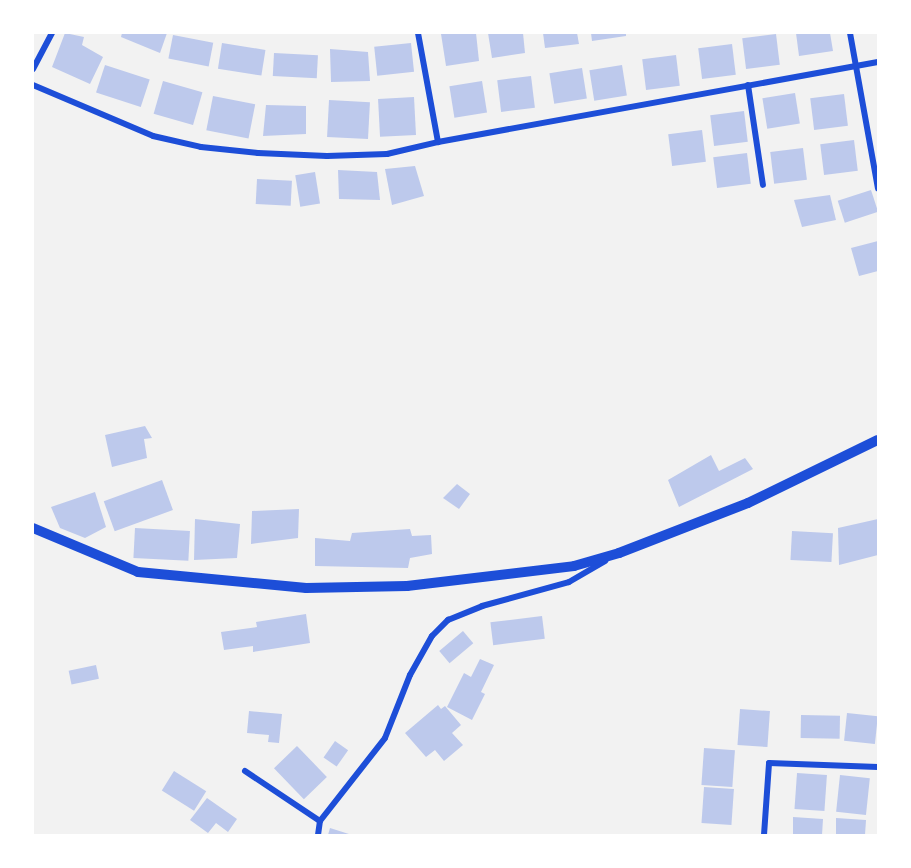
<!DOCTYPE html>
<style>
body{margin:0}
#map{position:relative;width:911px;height:868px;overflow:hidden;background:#f2f2f2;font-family:Overpass,sans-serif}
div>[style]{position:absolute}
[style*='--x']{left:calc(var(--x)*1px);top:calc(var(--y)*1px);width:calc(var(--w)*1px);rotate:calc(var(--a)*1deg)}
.building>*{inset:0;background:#bdc9ec;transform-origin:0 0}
.minor>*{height:6px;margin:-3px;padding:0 3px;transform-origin:3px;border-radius:3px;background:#1d4ed8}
.tertiary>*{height:10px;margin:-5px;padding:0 5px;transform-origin:5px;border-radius:5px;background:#1d4ed8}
span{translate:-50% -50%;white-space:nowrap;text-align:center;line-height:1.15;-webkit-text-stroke:4.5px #fff;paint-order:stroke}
.frame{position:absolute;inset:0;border:34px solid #fff;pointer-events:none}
</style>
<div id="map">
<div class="building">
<div style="clip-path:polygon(65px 33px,84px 37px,82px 45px,103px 57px,90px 84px,52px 67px)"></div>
<div style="clip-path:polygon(122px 33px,167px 33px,160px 53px,121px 37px)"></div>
<div style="clip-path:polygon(476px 33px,479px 61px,446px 66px,441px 34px)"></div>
<div style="clip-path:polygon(488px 33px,523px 33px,525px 53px,492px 58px)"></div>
<div style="clip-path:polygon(543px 33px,577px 33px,579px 44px,545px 48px)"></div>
<div style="clip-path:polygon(591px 33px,626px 33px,626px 36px,592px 41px)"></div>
<div style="clip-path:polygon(796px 33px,830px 33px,833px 51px,799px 56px)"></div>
<div style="left:776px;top:34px;width:31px;height:34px;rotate:83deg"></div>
<div style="left:173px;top:35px;width:41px;height:24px;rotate:11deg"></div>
<div style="left:222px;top:43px;width:44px;height:26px;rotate:9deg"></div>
<div style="left:411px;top:43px;width:29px;height:37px;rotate:84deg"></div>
<div style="left:732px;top:44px;width:31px;height:34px;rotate:83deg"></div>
<div style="clip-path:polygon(330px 49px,368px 52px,370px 81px,331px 82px)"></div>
<div style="left:274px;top:53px;width:44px;height:23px;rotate:3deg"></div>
<div style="left:676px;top:55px;width:31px;height:34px;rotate:83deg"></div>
<div style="left:105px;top:65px;width:47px;height:29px;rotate:18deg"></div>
<div style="left:622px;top:65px;width:31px;height:33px;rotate:81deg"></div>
<div style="left:582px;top:68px;width:31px;height:33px;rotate:81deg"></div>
<div style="left:531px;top:76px;width:32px;height:34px;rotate:83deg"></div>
<div style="left:163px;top:81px;width:41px;height:34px;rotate:16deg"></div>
<div style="left:482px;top:81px;width:32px;height:33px;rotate:81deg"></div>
<div style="left:795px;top:93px;width:31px;height:33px;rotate:81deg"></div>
<div style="left:844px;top:94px;width:32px;height:34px;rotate:83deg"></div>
<div style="left:213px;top:96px;width:43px;height:35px;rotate:11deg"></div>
<div style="left:414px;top:97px;width:38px;height:36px;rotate:87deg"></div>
<div style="left:329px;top:100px;width:41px;height:37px;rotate:3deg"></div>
<div style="clip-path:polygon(266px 105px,306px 106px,306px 134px,263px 136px)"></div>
<div style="left:744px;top:111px;width:31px;height:34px;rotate:83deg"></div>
<div style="left:702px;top:130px;width:32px;height:34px;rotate:83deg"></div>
<div style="left:854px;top:140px;width:31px;height:34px;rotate:83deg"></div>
<div style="left:803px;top:148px;width:32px;height:33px;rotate:83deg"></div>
<div style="left:747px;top:153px;width:31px;height:34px;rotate:83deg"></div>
<div style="clip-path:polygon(415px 166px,424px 196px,392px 205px,385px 169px)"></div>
<div style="clip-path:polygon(338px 170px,377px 172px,380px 200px,339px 199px)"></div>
<div style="left:315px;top:172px;width:32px;height:20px;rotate:81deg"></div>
<div style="left:257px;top:179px;width:35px;height:25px;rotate:3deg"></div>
<div style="left:871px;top:190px;width:23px;height:35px;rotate:72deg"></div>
<div style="clip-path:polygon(830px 195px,836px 220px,802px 227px,794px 200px)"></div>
<div style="clip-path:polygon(878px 241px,878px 271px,859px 276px,851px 248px)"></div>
<div style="clip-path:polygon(145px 426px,152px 438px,144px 439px,147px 458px,112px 467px,105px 435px)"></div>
<div style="clip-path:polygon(711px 455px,719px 471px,745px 458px,753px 469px,679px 507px,668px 480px)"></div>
<div style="left:162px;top:480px;width:32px;height:62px;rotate:70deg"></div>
<div style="clip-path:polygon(457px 484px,470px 494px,459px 509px,443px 498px)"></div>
<div style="clip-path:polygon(95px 492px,106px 527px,85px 538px,60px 528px,51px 507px)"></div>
<div style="clip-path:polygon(299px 509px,298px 538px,251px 544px,252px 511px)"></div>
<div style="clip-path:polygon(195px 519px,240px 524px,237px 558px,194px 560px)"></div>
<div style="clip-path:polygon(878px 519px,878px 555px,839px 565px,838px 528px)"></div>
<div style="left:135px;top:528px;width:55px;height:30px;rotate:3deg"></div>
<div style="clip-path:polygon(410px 529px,412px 536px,431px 535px,432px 554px,410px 558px,408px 568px,315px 566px,315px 538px,350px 541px,352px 533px)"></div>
<div style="left:792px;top:531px;width:41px;height:29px;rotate:3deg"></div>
<div style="clip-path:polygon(306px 614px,310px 643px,253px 652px,253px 646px,224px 650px,221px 632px,257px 627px,256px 622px)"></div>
<div style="left:542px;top:616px;width:23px;height:52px;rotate:83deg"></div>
<div style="left:463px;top:631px;width:16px;height:31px;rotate:50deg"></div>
<div style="clip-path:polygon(480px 659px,494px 665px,481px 692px,485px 694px,472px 720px,447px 707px,464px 673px,471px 677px)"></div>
<div style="left:96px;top:665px;width:14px;height:28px;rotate:78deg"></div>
<div style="clip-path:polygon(438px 705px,441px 709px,445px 706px,461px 725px,452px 733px,463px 745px,444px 761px,435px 750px,426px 757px,405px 733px)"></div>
<div style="left:740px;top:709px;width:30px;height:36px;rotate:4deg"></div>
<div style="clip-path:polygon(249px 711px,282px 714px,279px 743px,268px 742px,269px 735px,247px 733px)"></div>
<div style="left:847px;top:713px;width:31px;height:28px;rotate:6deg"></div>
<div style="left:801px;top:715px;width:39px;height:23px;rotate:1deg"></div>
<div style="left:335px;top:741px;width:16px;height:20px;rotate:35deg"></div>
<div style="left:297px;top:746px;width:43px;height:32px;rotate:46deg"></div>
<div style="left:704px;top:748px;width:31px;height:37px;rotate:4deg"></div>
<div style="left:174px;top:771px;width:38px;height:23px;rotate:32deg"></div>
<div style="left:797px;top:773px;width:30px;height:36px;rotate:4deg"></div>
<div style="left:840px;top:775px;width:30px;height:37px;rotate:6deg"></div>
<div style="left:704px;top:787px;width:30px;height:36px;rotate:4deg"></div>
<div style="clip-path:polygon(207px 798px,237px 819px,228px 832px,216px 823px,208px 833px,190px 820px)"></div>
<div style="clip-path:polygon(793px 817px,823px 819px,822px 835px,793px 835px)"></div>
<div style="clip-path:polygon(836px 818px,866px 820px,865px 835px,836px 835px)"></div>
<div style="clip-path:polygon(330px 828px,352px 835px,328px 835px)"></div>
</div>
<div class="minor">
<div style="--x:418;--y:33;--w:111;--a:79.6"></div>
<div style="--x:850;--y:33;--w:158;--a:79.8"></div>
<div style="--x:33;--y:69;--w:41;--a:-62.2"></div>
<div style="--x:33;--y:85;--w:130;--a:23"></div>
<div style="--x:153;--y:136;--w:49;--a:12.9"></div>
<div style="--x:201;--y:147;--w:57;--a:6"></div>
<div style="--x:258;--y:153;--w:69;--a:2.5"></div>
<div style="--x:327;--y:156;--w:60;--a:-1.9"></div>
<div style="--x:387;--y:154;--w:52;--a:-13.2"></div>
<div style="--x:438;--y:142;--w:447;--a:-10.3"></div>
<div style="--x:748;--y:85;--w:101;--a:81.5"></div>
<div style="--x:245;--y:771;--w:90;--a:33.7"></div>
<div style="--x:318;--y:835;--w:14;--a:-82"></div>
<div style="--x:320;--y:821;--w:105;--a:-51.9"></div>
<div style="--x:385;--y:738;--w:68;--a:-68.4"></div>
<div style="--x:410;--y:675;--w:45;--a:-60.6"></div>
<div style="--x:432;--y:636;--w:23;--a:-45"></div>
<div style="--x:448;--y:620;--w:37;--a:-22"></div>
<div style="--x:482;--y:606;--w:90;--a:-15.4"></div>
<div style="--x:569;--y:582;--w:42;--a:-30.3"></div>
<div style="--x:764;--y:835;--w:72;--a:-86"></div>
<div style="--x:769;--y:763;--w:109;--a:2.1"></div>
</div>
<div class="tertiary">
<div style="--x:33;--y:528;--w:114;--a:22.7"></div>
<div style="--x:138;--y:572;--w:169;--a:5.4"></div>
<div style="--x:306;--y:588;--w:101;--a:-1.1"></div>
<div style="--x:407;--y:586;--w:168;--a:-6.8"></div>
<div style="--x:574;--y:566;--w:47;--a:-16.1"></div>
<div style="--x:619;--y:553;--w:138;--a:-21.2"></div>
<div style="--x:748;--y:503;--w:144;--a:-25.9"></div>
</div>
<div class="frame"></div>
</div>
